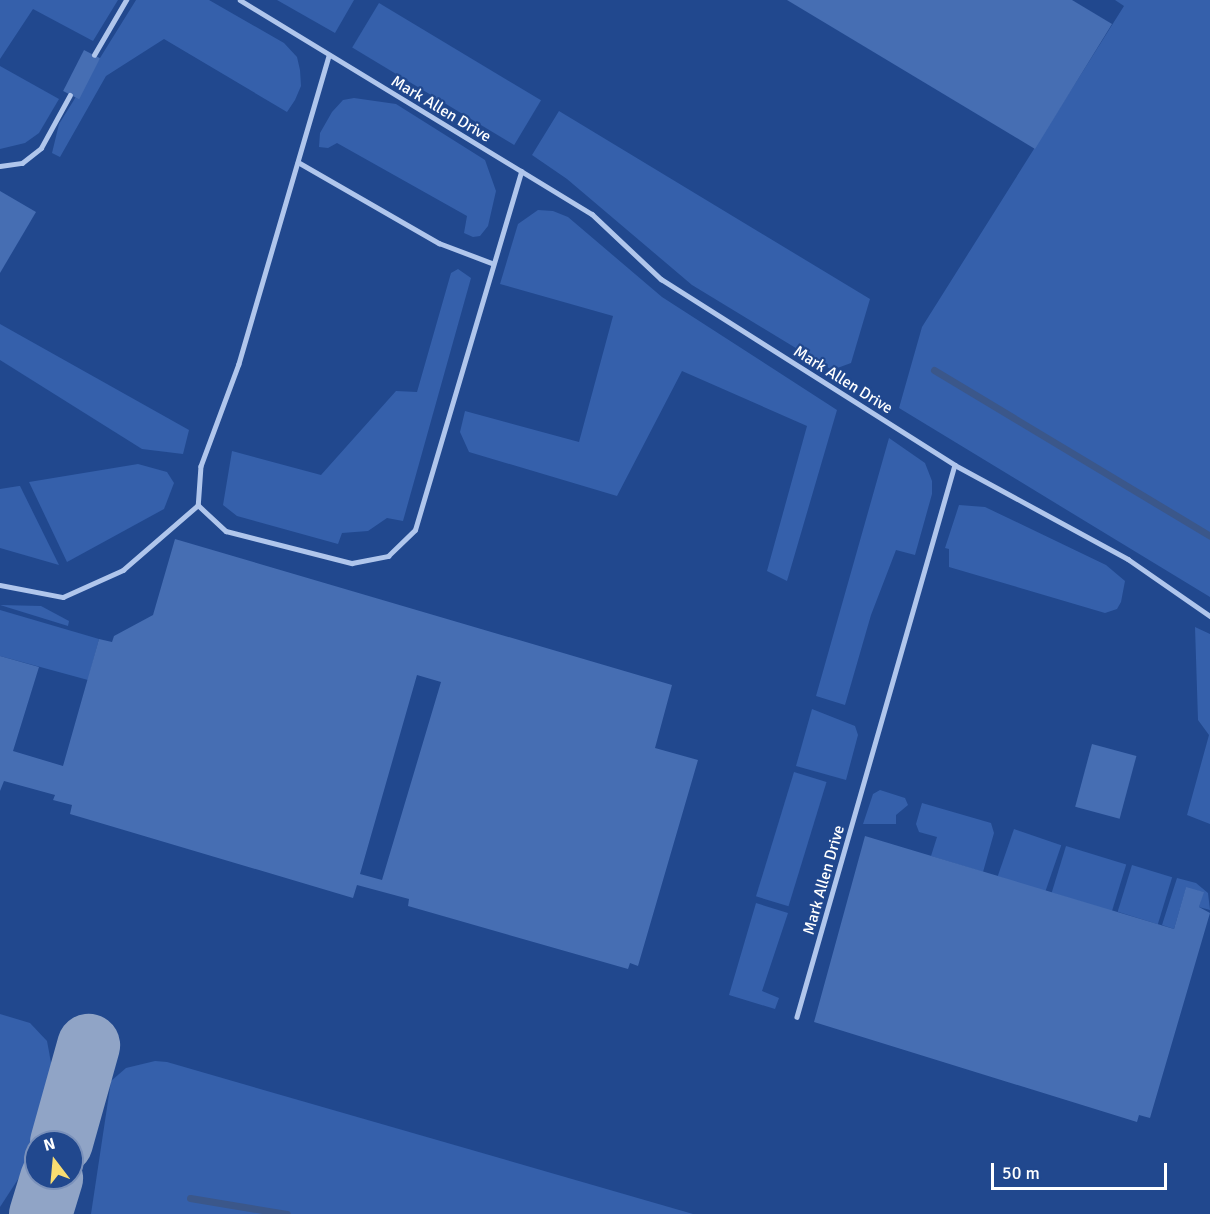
<!DOCTYPE html>
<style>
body{margin:0}
#map{position:relative;width:1210px;height:1214px;overflow:hidden;background:#21488e;font-family:Signika,sans-serif}
div>[style]{position:absolute}
[style*='--x']{left:calc(var(--x)*1px);top:calc(var(--y)*1px);width:calc(var(--w)*1px);rotate:calc(var(--a)*1deg)}
.green>*{inset:0;background:#3560ab;transform-origin:0 0}
.stream>*{height:7px;margin:-3.5px;padding:0 3.5px;transform-origin:3.5px;border-radius:3.5px;background:#3b578a}
.taxiway>*{height:63px;margin:-31.5px;padding:0 31.5px;transform-origin:31.5px;border-radius:31.5px;background:#90a4c6}
.building>*{inset:0;background:#466eb3;transform-origin:0 0}
.service>*{height:4.5px;margin:-2.25px;padding:0 2.25px;transform-origin:2.25px;border-radius:2.25px;background:#b0c6ec}
span{translate:-50% -50%;white-space:nowrap;text-align:center;line-height:1.15;-webkit-text-stroke:4.5px #21488e;paint-order:stroke}
.street-label{font-size:16px;color:#fff}
.north{position:absolute;left:24px;top:1130px;width:60px;height:60px;box-sizing:border-box;background:#21488e;border:2px solid #7a91bb;border-radius:50%;rotate:344deg;font-size:16px;font-weight:700;line-height:24px;text-align:center;color:#fff}
.north::after{content:'';display:block;margin:auto;width:21px;height:27px;background:#f9dd71;clip-path:polygon(50% 0,100% 100%,50% 72%,0 100%)}
.scale{position:absolute;left:991px;top:1163px;width:176px;height:27px;box-sizing:border-box;border:3px solid #fff;border-top:0;padding-left:8px;font-size:18px;line-height:21px;white-space:nowrap;color:#fff;-webkit-text-stroke:4px #21488e;paint-order:stroke}
</style>
<div id="map">
<div class="green">
<div style="clip-path:polygon(0 0,118px 0,93px 41px,33px 9px,0 59px)"></div>
<div style="clip-path:polygon(136px 0,209px 0,284px 43px,297px 57px,300px 70px,301px 86px,295px 100px,287px 112px,164px 39px,106px 76px,60px 157px,52px 153px,59px 124px)"></div>
<div style="clip-path:polygon(277px 0,354px 0,335px 33px)"></div>
<div style="clip-path:polygon(1115px 0,1210px 0,1210px 597px,899px 408px,922px 327px,1124px 6px)"></div>
<div style="left:379px;top:3px;width:189px;height:52px;rotate:31deg"></div>
<div style="clip-path:polygon(0 66px,59px 99px,39px 133px,25px 143px,0 149px)"></div>
<div style="clip-path:polygon(354px 98px,396px 104px,485px 160px,496px 191px,488px 226px,480px 236px,473px 237px,464px 233px,467px 216px,337px 143px,328px 148px,319px 147px,320px 133px,332px 112px,343px 100px)"></div>
<div style="clip-path:polygon(559px 111px,870px 299px,851px 363px,832px 370px,692px 285px,567px 179px,532px 155px)"></div>
<div style="clip-path:polygon(538px 210px,553px 211px,568px 217px,662px 297px,837px 410px,787px 581px,767px 571px,807px 426px,682px 371px,617px 496px,469px 452px,460px 432px,465px 411px,579px 442px,613px 316px,500px 284px,518px 224px)"></div>
<div style="clip-path:polygon(458px 269px,471px 278px,403px 521px,387px 518px,368px 531px,342px 533px,338px 544px,237px 516px,223px 505px,232px 451px,321px 475px,396px 391px,417px 392px,451px 273px)"></div>
<div style="clip-path:polygon(0 324px,189px 430px,183px 454px,142px 449px,0 360px)"></div>
<div style="clip-path:polygon(889px 438px,925px 463px,932px 481px,932px 494px,915px 555px,896px 550px,871px 615px,845px 705px,816px 696px)"></div>
<div style="clip-path:polygon(138px 464px,167px 472px,174px 483px,164px 509px,67px 562px,29px 482px)"></div>
<div style="clip-path:polygon(19px 486px,20px 486px,59px 565px,0 548px,0 489px)"></div>
<div style="clip-path:polygon(959px 505px,985px 507px,1106px 565px,1125px 581px,1121px 602px,1117px 609px,1105px 613px,949px 567px,949px 549px,945px 548px)"></div>
<div style="clip-path:polygon(0 605px,41px 606px,69px 621px,68px 626px)"></div>
<div style="clip-path:polygon(0 610px,99px 639px,88px 680px,0 656px)"></div>
<div style="clip-path:polygon(1195px 627px,1210px 634px,1210px 824px,1187px 815px,1209px 735px,1198px 720px)"></div>
<div style="clip-path:polygon(812px 709px,855px 726px,858px 735px,846px 780px,796px 766px)"></div>
<div style="left:794px;top:772px;width:34px;height:130px;rotate:17deg"></div>
<div style="clip-path:polygon(880px 790px,905px 798px,908px 805px,896px 815px,896px 824px,863px 824px,873px 794px)"></div>
<div style="clip-path:polygon(922px 803px,991px 823px,994px 833px,983px 872px,931px 856px,937px 837px,919px 832px,916px 824px)"></div>
<div style="left:1014px;top:829px;width:50px;height:50px;rotate:19deg"></div>
<div style="left:1066px;top:846px;width:63px;height:49px;rotate:17deg"></div>
<div style="left:1132px;top:865px;width:42px;height:49px;rotate:17deg"></div>
<div style="clip-path:polygon(1177px 878px,1196px 883px,1208px 893px,1210px 910px,1199px 907px,1203px 892px,1186px 888px,1174px 929px,1162px 925px)"></div>
<div style="clip-path:polygon(756px 903px,788px 913px,762px 991px,779px 998px,775px 1009px,729px 995px)"></div>
<div style="clip-path:polygon(0 1014px,30px 1023px,47px 1041px,52px 1068px,24px 1170px,0 1207px)"></div>
<div style="clip-path:polygon(155px 1061px,167px 1062px,693px 1214px,91px 1214px,111px 1081px,126px 1068px)"></div>
</div>
<div class="stream">
<div style="--x:934;--y:370;--w:322;--a:31"></div>
<div style="--x:190;--y:1198;--w:98;--a:9.4"></div>
</div>
<div class="taxiway">
<div style="--x:61;--y:1142;--w:101;--a:-74.4"></div>
<div style="--x:40;--y:1214;--w:38;--a:-73"></div>
</div>
<div class="building">
<div style="clip-path:polygon(787px 0,1072px 0,1112px 24px,1035px 149px)"></div>
<div style="left:84px;top:50px;width:18px;height:46px;rotate:27deg"></div>
<div style="clip-path:polygon(0 191px,36px 212px,0 273px)"></div>
<div style="clip-path:polygon(evenodd,175px 539px,672px 685px,655px 748px,698px 760px,638px 966px,630px 963px,628px 969px,408px 906px,409px 899px,357px 885px,353px 898px,70px 814px,72px 805px,53px 800px,55px 795px,4px 781px,0 791px,0 656px,39px 667px,13px 751px,63px 766px,99px 639px,112px 642px,114px 636px,153px 615px,175px 539px,417px 675px,441px 682px,382px 880px,360px 874px,417px 675px)"></div>
<div style="left:1092px;top:744px;width:46px;height:65px;rotate:15deg"></div>
<div style="clip-path:polygon(865px 836px,1174px 929px,1186px 887px,1204px 892px,1199px 907px,1210px 913px,1150px 1118px,1139px 1115px,1137px 1122px,814px 1022px)"></div>
</div>
<div class="service">
<div style="--x:240;--y:0;--w:412;--a:31.3"></div>
<div style="--x:592;--y:214;--w:95;--a:43.3"></div>
<div style="--x:661;--y:279;--w:348;--a:32.3"></div>
<div style="--x:955;--y:465;--w:574;--a:105.97"></div>
<div style="--x:94;--y:55;--w:64;--a:-59.8"></div>
<div style="--x:329;--y:56;--w:321;--a:106.3"></div>
<div style="--x:239;--y:364;--w:109;--a:110.4"></div>
<div style="--x:201;--y:466;--w:39;--a:94"></div>
<div style="--x:198;--y:505;--w:38;--a:43"></div>
<div style="--x:226;--y:531;--w:130;--a:14.3"></div>
<div style="--x:352;--y:563;--w:37;--a:-11"></div>
<div style="--x:388;--y:556;--w:37;--a:-44"></div>
<div style="--x:415;--y:530;--w:374;--a:-73.5"></div>
<div style="--x:298;--y:162;--w:163;--a:29.9"></div>
<div style="--x:439;--y:243;--w:57;--a:20.7"></div>
<div style="--x:0;--y:166;--w:22;--a:-8"></div>
<div style="--x:22;--y:163;--w:24;--a:-38"></div>
<div style="--x:41;--y:148;--w:60;--a:-61.3"></div>
<div style="--x:955;--y:465;--w:197;--a:28.5"></div>
<div style="--x:1128;--y:559;--w:100;--a:34.8"></div>
<div style="--x:0;--y:585;--w:64;--a:10.8"></div>
<div style="--x:63;--y:597;--w:66;--a:-24.2"></div>
<div style="--x:123;--y:570;--w:99;--a:-40.9"></div>
</div>
<div class="street-label">
<span style="left:441px;top:109px;rotate:31deg">Mark Allen Drive</span>
<span style="left:843px;top:380px;rotate:32deg">Mark Allen Drive</span>
<span style="left:824px;top:880px;rotate:-74deg">Mark Allen Drive</span>
</div>
<div class="north">N</div>
<div class="scale">50 m</div>
</div>
